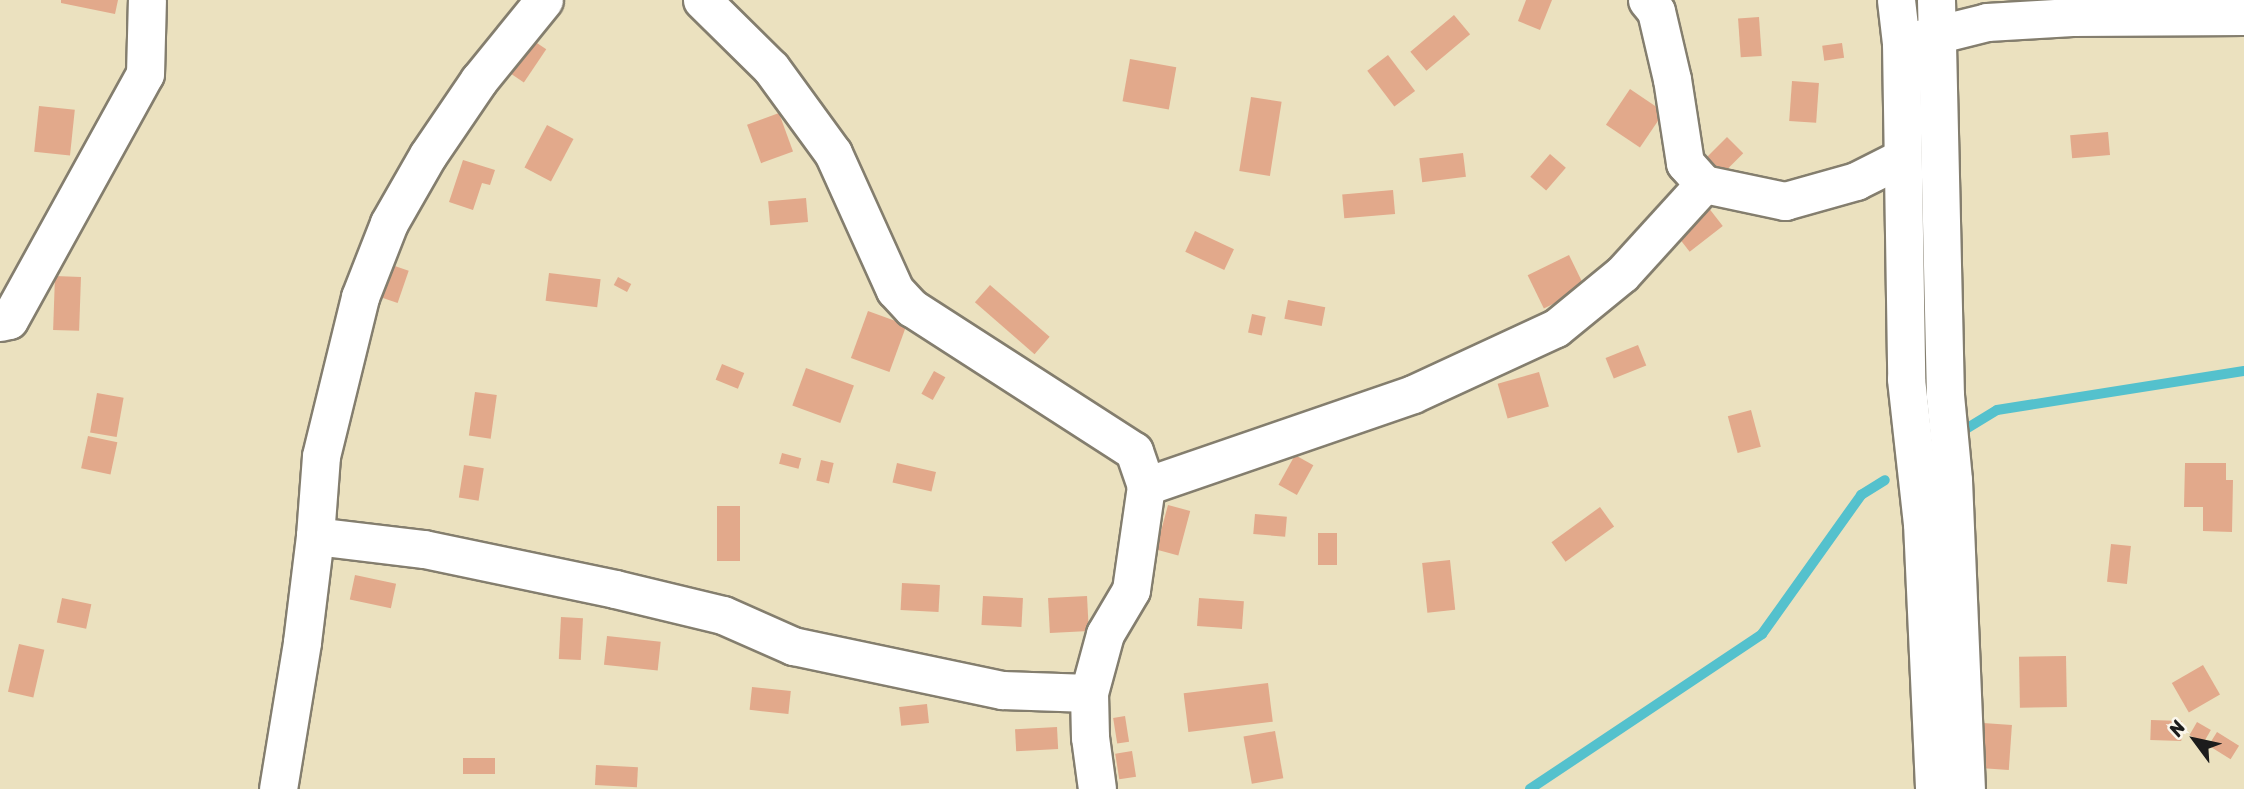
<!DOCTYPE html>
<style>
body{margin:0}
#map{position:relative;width:2244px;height:789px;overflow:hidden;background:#ebe1bf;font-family:Sriracha,sans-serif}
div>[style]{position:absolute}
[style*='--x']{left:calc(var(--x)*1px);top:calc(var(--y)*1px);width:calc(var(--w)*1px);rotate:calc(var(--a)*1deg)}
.stream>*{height:10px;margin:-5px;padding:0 5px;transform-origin:5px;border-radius:5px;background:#54c1cd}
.building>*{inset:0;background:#e2a98b;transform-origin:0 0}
.roads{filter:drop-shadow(2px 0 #847e6e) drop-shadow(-2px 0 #847e6e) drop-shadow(0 2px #847e6e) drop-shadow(0 -2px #847e6e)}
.minor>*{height:37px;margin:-18.5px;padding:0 18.5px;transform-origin:18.5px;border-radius:18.5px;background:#fff}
span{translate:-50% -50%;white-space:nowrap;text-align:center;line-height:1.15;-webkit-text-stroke:6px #fbf7ec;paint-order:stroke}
.north{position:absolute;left:2160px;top:705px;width:70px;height:70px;-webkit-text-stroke:5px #fbf7ec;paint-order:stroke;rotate:303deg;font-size:19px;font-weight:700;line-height:28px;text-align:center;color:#1c1c1c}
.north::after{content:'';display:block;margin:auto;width:24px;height:32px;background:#1c1c1c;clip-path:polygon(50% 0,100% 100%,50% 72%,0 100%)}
</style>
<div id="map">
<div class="stream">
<div style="--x:1956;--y:435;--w:48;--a:-31.4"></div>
<div style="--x:1997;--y:410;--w:250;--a:-9"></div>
<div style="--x:1530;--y:789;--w:279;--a:-33.7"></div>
<div style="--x:1762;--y:634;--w:171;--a:-54.5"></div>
<div style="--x:1861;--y:495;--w:28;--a:-32"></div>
</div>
<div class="building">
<div style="clip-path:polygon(61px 0,118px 0,115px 14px,61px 3px)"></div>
<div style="clip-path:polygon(1526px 0,1552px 0,1540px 30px,1518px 21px)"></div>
<div style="left:1454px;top:15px;width:25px;height:57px;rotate:50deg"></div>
<div style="left:1759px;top:17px;width:39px;height:21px;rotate:86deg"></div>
<div style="left:528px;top:37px;width:22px;height:40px;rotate:34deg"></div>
<div style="left:1842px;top:43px;width:15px;height:20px;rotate:82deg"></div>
<div style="left:1388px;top:55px;width:45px;height:26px;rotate:53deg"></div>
<div style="left:1130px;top:59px;width:47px;height:43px;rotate:10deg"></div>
<div style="left:1792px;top:81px;width:27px;height:40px;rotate:4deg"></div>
<div style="left:1630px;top:89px;width:41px;height:43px;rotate:34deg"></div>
<div style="left:1251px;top:97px;width:31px;height:75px;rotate:9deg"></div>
<div style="left:39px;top:106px;width:36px;height:46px;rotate:6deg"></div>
<div style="left:779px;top:113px;width:41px;height:34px;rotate:70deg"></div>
<div style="left:547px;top:125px;width:30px;height:48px;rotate:28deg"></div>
<div style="left:2108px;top:132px;width:23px;height:38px;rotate:85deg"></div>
<div style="left:1727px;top:137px;width:23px;height:41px;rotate:45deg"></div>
<div style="left:1463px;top:153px;width:24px;height:44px;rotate:83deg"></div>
<div style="left:1550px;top:154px;width:21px;height:30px;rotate:41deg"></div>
<div style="clip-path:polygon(463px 160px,495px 170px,490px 185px,482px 183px,473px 210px,449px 202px)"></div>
<div style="left:1393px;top:190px;width:24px;height:51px;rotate:85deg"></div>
<div style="left:806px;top:198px;width:24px;height:38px;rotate:85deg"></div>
<div style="left:1708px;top:207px;width:24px;height:42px;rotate:52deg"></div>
<div style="left:1195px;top:231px;width:43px;height:23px;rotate:25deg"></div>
<div style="left:1569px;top:255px;width:37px;height:46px;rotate:64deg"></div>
<div style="left:386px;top:263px;width:24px;height:34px;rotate:19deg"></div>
<div style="left:549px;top:273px;width:52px;height:28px;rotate:7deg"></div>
<div style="left:55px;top:276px;width:26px;height:54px;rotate:2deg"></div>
<div style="left:618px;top:277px;width:15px;height:9px;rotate:28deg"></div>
<div style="left:990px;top:285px;width:79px;height:23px;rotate:41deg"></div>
<div style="left:1288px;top:300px;width:38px;height:19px;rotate:11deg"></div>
<div style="left:868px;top:311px;width:41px;height:50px;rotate:20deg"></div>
<div style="left:1252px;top:314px;width:14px;height:19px;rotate:12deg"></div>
<div style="left:1638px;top:345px;width:22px;height:35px;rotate:68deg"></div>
<div style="left:722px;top:364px;width:24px;height:17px;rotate:22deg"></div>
<div style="left:806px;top:368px;width:51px;height:40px;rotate:20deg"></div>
<div style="left:934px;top:371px;width:13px;height:26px;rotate:29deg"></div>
<div style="left:1539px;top:372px;width:36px;height:43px;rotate:74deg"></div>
<div style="left:475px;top:392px;width:22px;height:44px;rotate:8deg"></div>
<div style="left:97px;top:393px;width:27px;height:40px;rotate:10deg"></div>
<div style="left:1751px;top:410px;width:38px;height:24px;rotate:75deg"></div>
<div style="left:88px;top:436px;width:30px;height:33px;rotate:12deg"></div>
<div style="left:782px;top:453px;width:20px;height:11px;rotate:15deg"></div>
<div style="left:1295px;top:455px;width:21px;height:34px;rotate:29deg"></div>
<div style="left:821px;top:460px;width:13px;height:21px;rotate:13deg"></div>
<div style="left:897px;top:463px;width:40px;height:20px;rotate:13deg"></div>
<div style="clip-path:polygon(2185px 463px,2226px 463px,2226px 480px,2233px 480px,2232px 532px,2203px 531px,2203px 507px,2184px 507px)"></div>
<div style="left:464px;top:465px;width:20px;height:33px;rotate:9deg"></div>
<div style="left:1168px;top:505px;width:23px;height:46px;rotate:15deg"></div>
<div style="left:717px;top:506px;width:23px;height:55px"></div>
<div style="left:1600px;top:507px;width:24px;height:60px;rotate:54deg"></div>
<div style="left:1255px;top:514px;width:32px;height:20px;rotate:5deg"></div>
<div style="left:1318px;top:533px;width:19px;height:32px"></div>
<div style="left:2111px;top:544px;width:20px;height:38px;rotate:6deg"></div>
<div style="left:1450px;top:560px;width:50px;height:28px;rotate:84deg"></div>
<div style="left:355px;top:575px;width:42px;height:25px;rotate:12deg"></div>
<div style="left:902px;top:583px;width:38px;height:27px;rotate:3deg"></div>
<div style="left:983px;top:596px;width:40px;height:29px;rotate:3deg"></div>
<div style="left:1087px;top:596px;width:35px;height:39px;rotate:87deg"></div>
<div style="left:62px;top:598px;width:30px;height:25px;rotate:12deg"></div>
<div style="left:1199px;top:598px;width:45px;height:28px;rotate:4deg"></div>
<div style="left:561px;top:617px;width:22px;height:42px;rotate:3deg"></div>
<div style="left:607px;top:636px;width:54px;height:29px;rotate:6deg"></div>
<div style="left:19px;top:644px;width:26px;height:49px;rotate:13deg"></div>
<div style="left:2066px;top:656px;width:51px;height:47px;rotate:89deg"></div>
<div style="left:2203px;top:665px;width:34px;height:36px;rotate:60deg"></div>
<div style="left:1268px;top:683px;width:39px;height:85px;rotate:83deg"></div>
<div style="left:752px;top:687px;width:39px;height:23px;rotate:6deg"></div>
<div style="left:927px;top:704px;width:19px;height:28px;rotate:84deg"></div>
<div style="left:1125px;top:716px;width:26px;height:12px;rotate:81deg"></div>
<div style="left:2151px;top:720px;width:31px;height:20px;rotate:2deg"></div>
<div style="left:2197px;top:722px;width:16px;height:15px;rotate:30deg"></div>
<div style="left:1983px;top:723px;width:29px;height:45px;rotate:4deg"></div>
<div style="left:1057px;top:727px;width:22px;height:42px;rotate:87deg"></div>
<div style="left:1275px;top:731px;width:48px;height:32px;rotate:80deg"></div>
<div style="left:2217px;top:732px;width:26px;height:16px;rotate:32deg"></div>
<div style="left:1132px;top:751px;width:26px;height:17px;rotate:81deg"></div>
<div style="left:463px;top:758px;width:32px;height:16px"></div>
<div style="left:596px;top:765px;width:42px;height:20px;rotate:3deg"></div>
</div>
<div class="roads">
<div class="minor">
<div style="--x:702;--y:0;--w:97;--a:44.6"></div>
<div style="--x:771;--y:68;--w:105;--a:53.9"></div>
<div style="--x:833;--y:153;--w:150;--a:65.7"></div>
<div style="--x:895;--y:290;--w:25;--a:47"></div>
<div style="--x:912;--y:308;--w:264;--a:32.8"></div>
<div style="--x:1134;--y:451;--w:37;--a:71"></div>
<div style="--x:1146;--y:486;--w:105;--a:98.2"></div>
<div style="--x:1131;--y:590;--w:51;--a:120.6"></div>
<div style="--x:1105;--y:634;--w:61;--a:105.2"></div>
<div style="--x:1089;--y:693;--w:44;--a:88.7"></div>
<div style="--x:1090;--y:737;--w:52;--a:82.3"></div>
<div style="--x:1647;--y:0;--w:14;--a:51"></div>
<div style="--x:1656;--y:11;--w:70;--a:76.8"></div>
<div style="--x:1672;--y:79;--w:85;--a:81.2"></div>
<div style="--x:1685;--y:163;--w:28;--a:48"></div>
<div style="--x:1704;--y:184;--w:83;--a:11.9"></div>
<div style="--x:1785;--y:201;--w:74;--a:-15.7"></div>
<div style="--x:1856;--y:181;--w:51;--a:-26.6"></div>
<div style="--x:1896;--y:0;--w:43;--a:83.4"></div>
<div style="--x:1901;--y:43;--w:336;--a:89.1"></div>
<div style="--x:1906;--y:379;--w:145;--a:83.7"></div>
<div style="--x:1922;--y:523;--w:266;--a:87.4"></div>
<div style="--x:1936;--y:0;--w:395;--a:88.7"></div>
<div style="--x:1945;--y:395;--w:85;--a:84.6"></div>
<div style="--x:1953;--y:480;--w:309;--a:87.6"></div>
<div style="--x:1915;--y:40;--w:74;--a:-14"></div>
<div style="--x:1987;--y:22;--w:85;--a:-3.4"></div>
<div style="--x:2072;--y:17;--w:172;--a:-0.3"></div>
<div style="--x:0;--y:322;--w:9;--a:-13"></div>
<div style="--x:9;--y:320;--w:281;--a:-61.1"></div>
<div style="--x:145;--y:74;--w:74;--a:-88.5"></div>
<div style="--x:1146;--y:486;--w:282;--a:-19"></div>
<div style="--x:1413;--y:394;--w:157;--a:-24.8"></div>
<div style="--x:1556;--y:328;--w:85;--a:-39.3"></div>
<div style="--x:1622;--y:274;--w:122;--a:-47.7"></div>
<div style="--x:315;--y:536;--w:110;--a:6.8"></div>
<div style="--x:424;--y:549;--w:195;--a:11.8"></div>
<div style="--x:615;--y:589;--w:111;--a:13.5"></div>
<div style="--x:723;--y:615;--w:77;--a:23.9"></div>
<div style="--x:793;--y:646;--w:214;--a:11.9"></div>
<div style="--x:1002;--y:690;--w:87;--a:2"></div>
<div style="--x:278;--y:789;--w:149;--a:-80.7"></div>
<div style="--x:302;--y:642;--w:107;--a:-83"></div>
<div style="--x:315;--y:536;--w:80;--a:-85.7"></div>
<div style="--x:321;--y:456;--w:164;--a:-76.2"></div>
<div style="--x:360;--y:297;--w:79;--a:-68.6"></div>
<div style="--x:389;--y:223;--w:78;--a:-60.2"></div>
<div style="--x:428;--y:155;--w:91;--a:-55.8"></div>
<div style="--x:479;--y:80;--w:103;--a:-50.9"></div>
</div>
</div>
<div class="north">N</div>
</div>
